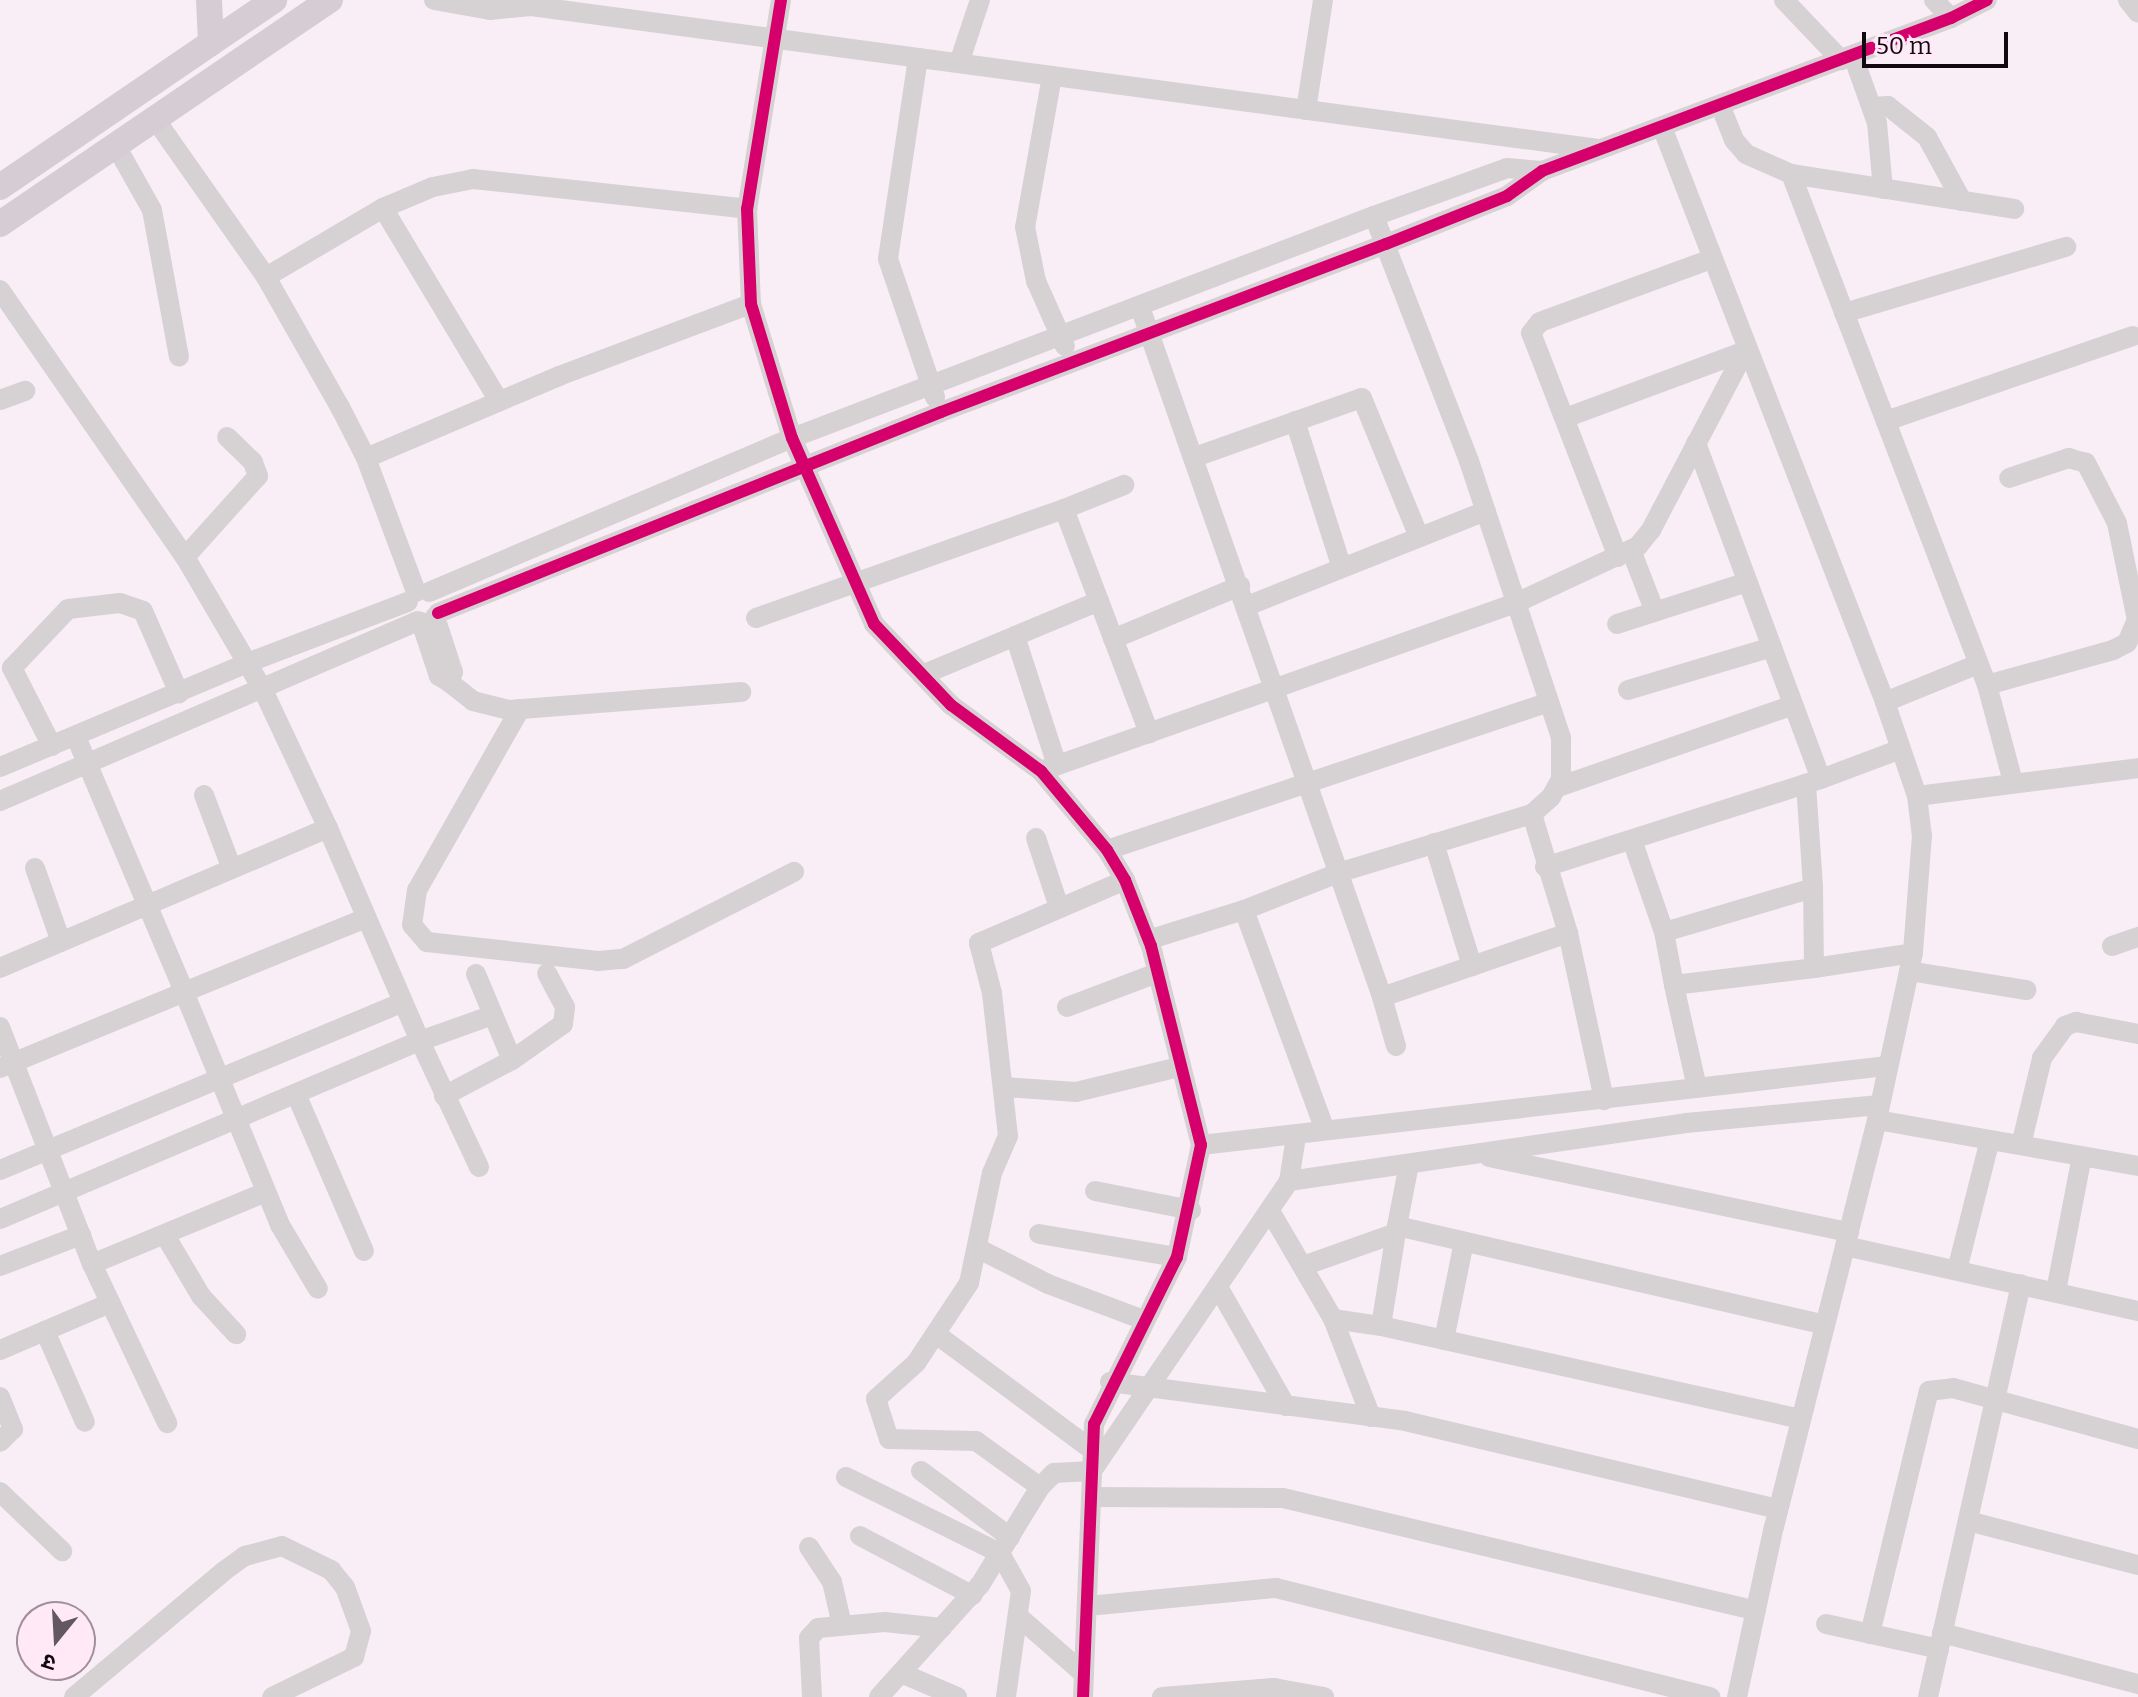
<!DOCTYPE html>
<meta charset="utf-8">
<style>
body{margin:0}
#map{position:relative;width:2138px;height:1697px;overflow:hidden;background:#faeef6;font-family:Bitter,"Noto Sans Devanagari",serif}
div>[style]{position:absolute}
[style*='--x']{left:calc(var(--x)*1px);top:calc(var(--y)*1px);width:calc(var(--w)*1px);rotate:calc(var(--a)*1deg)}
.minor>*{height:20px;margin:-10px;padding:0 10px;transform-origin:10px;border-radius:10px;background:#d6d2d4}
.major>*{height:26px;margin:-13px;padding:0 13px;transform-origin:13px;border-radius:13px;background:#d5cdd3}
.cycleway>*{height:12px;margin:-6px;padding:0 6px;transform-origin:6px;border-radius:6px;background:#d6006c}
span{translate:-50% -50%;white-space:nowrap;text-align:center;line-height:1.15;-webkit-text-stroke:8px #ffe9f7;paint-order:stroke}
.north{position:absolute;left:16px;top:1601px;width:80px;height:80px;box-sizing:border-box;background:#ffe9f7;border:2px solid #a18f9a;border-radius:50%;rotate:198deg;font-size:22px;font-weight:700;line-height:32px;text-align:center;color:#13080f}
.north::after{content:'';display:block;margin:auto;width:28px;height:36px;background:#645860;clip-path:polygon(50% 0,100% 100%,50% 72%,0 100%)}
.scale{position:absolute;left:1862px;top:32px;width:146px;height:36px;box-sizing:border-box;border:4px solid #13080f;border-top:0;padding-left:10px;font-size:24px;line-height:28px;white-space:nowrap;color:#13080f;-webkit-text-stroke:6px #ffe9f7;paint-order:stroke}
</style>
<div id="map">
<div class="minor">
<div style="--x:434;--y:0;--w:57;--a:10.1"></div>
<div style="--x:490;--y:10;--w:41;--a:-5.6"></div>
<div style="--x:531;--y:6;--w:1077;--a:7.63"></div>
<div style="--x:781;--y:0;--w:212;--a:99.2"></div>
<div style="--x:747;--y:209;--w:95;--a:87.6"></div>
<div style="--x:751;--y:304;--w:140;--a:73"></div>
<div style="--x:792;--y:438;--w:203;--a:66.2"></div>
<div style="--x:874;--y:624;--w:112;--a:46.5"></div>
<div style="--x:951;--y:705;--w:112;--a:36.3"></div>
<div style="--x:1041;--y:771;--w:103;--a:50.1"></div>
<div style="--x:1107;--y:850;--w:35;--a:59"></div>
<div style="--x:1125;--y:880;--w:71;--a:68.5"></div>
<div style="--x:1151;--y:946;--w:205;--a:75.9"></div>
<div style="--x:1201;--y:1145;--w:115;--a:102.1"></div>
<div style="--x:1177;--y:1257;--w:186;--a:116.4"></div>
<div style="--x:1094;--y:1424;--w:273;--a:92.3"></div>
<div style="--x:1784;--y:0;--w:83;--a:46.5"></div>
<div style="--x:1934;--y:0;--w:25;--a:47"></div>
<div style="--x:2128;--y:0;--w:16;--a:52"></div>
<div style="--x:1853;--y:56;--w:71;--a:70.3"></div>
<div style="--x:1877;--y:123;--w:66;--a:84.8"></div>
<div style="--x:918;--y:58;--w:203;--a:98.5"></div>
<div style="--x:888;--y:259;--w:146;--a:71.2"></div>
<div style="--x:959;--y:63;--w:66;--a:-71.6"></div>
<div style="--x:1052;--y:76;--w:153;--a:100.1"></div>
<div style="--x:1025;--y:227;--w:55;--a:78.5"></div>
<div style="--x:1036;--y:281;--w:71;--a:66"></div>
<div style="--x:1720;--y:105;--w:38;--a:68"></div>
<div style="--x:1734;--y:140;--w:18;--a:49"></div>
<div style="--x:1746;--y:154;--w:49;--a:24"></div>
<div style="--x:1791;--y:174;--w:547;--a:69.02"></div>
<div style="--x:1987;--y:685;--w:100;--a:75"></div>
<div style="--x:1872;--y:107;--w:16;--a:-4"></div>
<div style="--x:1888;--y:106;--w:50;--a:38.5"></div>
<div style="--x:1927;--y:137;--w:73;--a:61.3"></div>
<div style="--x:1306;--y:110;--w:111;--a:-81.2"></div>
<div style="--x:155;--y:119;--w:193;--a:54.9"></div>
<div style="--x:266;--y:277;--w:150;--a:60.4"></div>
<div style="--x:340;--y:407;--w:57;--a:63"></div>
<div style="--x:366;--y:458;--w:143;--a:69.5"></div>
<div style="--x:1662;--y:127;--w:617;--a:68.8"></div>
<div style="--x:1885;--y:702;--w:99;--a:71.2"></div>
<div style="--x:1917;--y:796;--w:39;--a:83"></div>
<div style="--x:1922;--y:835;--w:118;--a:94.4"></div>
<div style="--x:1913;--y:953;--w:171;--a:102.2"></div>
<div style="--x:1877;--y:1120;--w:419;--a:104.2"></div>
<div style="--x:1774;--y:1526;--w:175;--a:102.2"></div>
<div style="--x:116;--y:146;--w:73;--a:60.6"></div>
<div style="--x:152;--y:210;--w:149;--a:79.6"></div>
<div style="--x:1791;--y:174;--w:226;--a:8.9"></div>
<div style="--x:383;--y:208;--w:225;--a:59"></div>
<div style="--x:1374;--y:216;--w:263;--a:68.8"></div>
<div style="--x:1469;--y:461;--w:292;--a:71.6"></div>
<div style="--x:1561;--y:738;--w:41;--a:90"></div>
<div style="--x:1561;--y:779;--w:21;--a:119"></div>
<div style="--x:1551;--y:797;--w:25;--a:138"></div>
<div style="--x:1532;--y:814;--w:124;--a:73.2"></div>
<div style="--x:266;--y:277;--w:136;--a:-30.5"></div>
<div style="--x:383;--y:208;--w:54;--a:-22.8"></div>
<div style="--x:433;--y:187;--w:41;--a:-11.3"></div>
<div style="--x:473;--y:179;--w:276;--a:6.2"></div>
<div style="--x:0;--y:290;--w:325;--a:55.3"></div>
<div style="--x:185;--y:557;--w:154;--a:59.6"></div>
<div style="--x:263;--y:690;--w:153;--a:64.8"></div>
<div style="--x:328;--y:828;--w:357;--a:156.9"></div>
<div style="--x:1140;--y:307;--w:731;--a:70.67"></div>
<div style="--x:1382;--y:997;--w:197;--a:-19"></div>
<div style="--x:1568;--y:933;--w:171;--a:77.8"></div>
<div style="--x:1844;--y:313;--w:232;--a:-16.6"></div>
<div style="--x:0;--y:400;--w:27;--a:-20"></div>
<div style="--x:1565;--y:418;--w:192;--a:-20.4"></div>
<div style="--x:1295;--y:421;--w:154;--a:72.3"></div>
<div style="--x:1886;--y:421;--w:261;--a:-19"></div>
<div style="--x:1696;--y:443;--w:358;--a:69.6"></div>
<div style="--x:1821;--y:779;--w:85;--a:-20.6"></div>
<div style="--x:1195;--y:457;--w:177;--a:-19.5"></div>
<div style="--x:1362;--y:398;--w:150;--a:67.7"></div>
<div style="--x:366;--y:458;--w:210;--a:-23"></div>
<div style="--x:559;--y:376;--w:205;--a:-20.6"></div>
<div style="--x:1064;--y:509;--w:65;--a:-21.8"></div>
<div style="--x:1631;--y:550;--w:66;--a:68.8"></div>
<div style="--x:185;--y:557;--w:109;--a:-48"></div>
<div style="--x:258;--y:476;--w:15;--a:-110"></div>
<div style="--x:253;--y:462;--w:36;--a:-136"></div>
<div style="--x:1618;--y:557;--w:240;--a:-111.2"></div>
<div style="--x:1531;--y:333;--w:14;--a:-51"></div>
<div style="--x:1540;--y:322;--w:182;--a:-20.2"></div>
<div style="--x:429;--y:592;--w:394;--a:-23"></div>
<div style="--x:792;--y:438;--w:623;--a:-20.88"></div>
<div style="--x:1374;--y:216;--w:141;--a:-19.8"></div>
<div style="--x:1507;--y:168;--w:35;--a:5"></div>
<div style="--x:1247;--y:606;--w:257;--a:-21.7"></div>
<div style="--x:438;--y:613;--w:542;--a:-21.78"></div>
<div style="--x:941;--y:412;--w:476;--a:-20.7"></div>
<div style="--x:1386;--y:244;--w:130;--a:-21.6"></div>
<div style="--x:1507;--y:196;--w:43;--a:-35.5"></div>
<div style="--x:1542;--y:171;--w:437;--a:-20.5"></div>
<div style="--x:1951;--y:18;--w:40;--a:-26.6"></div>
<div style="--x:756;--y:618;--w:327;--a:-19.5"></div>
<div style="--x:1064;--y:509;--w:240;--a:69.2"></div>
<div style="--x:421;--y:622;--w:57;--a:71.6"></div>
<div style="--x:439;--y:676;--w:12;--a:31"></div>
<div style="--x:449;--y:682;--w:11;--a:-68"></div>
<div style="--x:453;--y:672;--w:58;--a:-108.1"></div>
<div style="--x:1617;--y:624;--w:137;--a:-17.9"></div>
<div style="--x:1015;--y:636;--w:136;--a:72"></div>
<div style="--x:1113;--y:639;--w:138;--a:-22.7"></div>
<div style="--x:922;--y:675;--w:192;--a:-22.7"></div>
<div style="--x:449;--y:682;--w:31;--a:38"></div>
<div style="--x:473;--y:701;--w:36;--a:14"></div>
<div style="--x:508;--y:710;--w:234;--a:-4.4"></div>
<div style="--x:1987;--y:685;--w:131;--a:-15.5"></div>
<div style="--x:2113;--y:650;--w:16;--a:-27"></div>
<div style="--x:2127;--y:643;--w:25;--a:-67"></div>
<div style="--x:2137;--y:620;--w:99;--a:-101.7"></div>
<div style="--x:2117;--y:523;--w:68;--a:-117.3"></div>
<div style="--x:2086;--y:463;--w:18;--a:-164"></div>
<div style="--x:2069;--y:458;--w:63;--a:161.6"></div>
<div style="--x:1628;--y:690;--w:150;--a:-16.6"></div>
<div style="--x:1885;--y:702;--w:100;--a:-22.2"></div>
<div style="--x:520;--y:709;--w:208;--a:119.6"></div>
<div style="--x:417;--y:890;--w:35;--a:98"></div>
<div style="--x:412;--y:925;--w:23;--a:49"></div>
<div style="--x:427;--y:942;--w:172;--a:6.3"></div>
<div style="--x:598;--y:961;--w:25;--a:-5"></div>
<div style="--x:623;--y:959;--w:192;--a:-27"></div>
<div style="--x:76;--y:737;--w:277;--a:67"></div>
<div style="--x:184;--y:992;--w:194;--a:-22.1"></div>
<div style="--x:52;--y:746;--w:88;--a:-117.1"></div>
<div style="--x:12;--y:668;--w:81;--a:-46.5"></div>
<div style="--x:68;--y:609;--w:52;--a:-6.6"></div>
<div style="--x:120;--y:603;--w:24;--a:19"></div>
<div style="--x:143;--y:611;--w:90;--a:66.3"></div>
<div style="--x:0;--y:767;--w:268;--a:-22.8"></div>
<div style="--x:247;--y:663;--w:172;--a:-20.8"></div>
<div style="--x:1041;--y:771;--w:504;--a:-19.48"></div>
<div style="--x:1516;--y:603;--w:135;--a:-25"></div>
<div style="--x:1638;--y:546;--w:21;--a:-51"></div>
<div style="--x:1651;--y:530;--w:202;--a:-62.3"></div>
<div style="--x:1806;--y:784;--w:104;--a:86.1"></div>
<div style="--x:1558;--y:787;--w:249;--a:-19.2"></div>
<div style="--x:204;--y:795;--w:79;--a:69.3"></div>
<div style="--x:1917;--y:796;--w:223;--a:-7.2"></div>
<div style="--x:0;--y:801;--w:455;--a:-23.3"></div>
<div style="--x:1036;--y:838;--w:73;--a:71.6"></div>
<div style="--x:1632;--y:840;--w:97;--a:70.8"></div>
<div style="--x:1434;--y:843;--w:129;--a:72.8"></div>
<div style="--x:1107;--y:850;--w:466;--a:-18.5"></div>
<div style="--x:1545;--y:867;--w:290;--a:-17.7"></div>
<div style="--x:35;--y:868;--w:78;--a:70.6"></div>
<div style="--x:1244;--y:910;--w:104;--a:-21.4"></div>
<div style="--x:1341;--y:872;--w:200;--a:-16.9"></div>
<div style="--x:1148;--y:940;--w:101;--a:-17.4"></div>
<div style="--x:1244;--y:910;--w:234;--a:69.8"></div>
<div style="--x:2112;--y:946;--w:28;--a:-19"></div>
<div style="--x:1814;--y:968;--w:100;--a:-8.6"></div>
<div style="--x:1909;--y:971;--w:119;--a:9.2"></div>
<div style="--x:476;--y:974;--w:93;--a:67.3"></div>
<div style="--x:1674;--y:985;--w:141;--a:-6.9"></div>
<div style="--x:1814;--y:968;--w:80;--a:-90.7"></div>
<div style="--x:1813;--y:888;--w:155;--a:163.5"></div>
<div style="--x:1664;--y:932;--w:54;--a:79.3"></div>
<div style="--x:1674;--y:985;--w:14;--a:78"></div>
<div style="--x:1677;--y:999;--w:91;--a:77.3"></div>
<div style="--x:1382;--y:997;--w:51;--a:74.1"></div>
<div style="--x:1067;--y:1007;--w:96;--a:-20.7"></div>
<div style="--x:0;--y:1027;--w:254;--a:68.8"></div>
<div style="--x:92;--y:1264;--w:176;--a:64.7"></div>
<div style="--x:0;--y:1068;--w:199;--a:-22.4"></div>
<div style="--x:184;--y:992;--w:252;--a:67.6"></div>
<div style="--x:280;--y:1225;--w:74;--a:59.3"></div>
<div style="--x:1004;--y:1087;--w:72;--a:4"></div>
<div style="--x:1076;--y:1092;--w:106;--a:-13.6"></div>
<div style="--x:296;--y:1094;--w:171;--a:66.6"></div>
<div style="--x:444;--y:1096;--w:77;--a:-27.9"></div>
<div style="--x:512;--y:1060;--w:62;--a:-35.2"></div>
<div style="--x:563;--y:1024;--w:17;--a:-83"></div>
<div style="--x:565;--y:1007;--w:38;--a:-118"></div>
<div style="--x:1877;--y:1120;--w:265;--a:10"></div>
<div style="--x:1201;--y:1145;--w:691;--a:-6.57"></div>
<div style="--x:2021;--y:1145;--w:89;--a:-76.4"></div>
<div style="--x:2042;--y:1058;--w:39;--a:-54"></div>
<div style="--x:2065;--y:1026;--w:12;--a:-20"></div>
<div style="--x:2076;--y:1022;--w:63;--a:11"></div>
<div style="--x:1489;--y:1157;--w:368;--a:11.8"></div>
<div style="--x:479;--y:1167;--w:139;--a:-115.1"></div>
<div style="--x:420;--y:1041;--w:77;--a:-19.6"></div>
<div style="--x:0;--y:1170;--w:435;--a:-22.6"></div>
<div style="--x:1289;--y:1181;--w:401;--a:-8.3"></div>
<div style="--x:1686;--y:1123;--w:194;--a:-5.3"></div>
<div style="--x:1095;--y:1191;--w:98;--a:11.2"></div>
<div style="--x:1270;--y:1211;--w:125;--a:59.7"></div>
<div style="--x:1333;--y:1319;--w:105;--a:68.8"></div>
<div style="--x:0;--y:1219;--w:456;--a:-23"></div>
<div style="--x:420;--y:1041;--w:232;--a:-113.4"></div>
<div style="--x:1397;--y:1226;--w:63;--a:-79"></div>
<div style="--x:1039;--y:1234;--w:140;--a:9.5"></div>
<div style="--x:166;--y:1237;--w:69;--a:59.3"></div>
<div style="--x:201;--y:1296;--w:52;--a:47.4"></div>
<div style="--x:1845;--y:1246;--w:300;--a:12.5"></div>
<div style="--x:979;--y:1249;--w:77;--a:26.9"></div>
<div style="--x:1048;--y:1284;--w:103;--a:20.6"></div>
<div style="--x:92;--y:1264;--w:188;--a:-22.5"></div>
<div style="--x:0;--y:1266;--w:87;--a:-20.9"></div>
<div style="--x:1303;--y:1266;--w:99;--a:-19.5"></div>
<div style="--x:1957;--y:1270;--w:134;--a:-75.8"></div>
<div style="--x:1218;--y:1287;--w:137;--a:60.3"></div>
<div style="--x:2056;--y:1291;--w:137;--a:-79.1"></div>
<div style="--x:1333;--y:1319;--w:49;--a:8.3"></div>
<div style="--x:45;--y:1331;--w:99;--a:66.3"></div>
<div style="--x:936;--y:1334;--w:194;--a:36.6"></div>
<div style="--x:1444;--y:1340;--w:100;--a:-78.5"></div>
<div style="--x:0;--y:1350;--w:120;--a:-23.1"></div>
<div style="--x:1110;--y:1382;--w:298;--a:7.5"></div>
<div style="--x:1405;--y:1421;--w:383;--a:13.3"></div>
<div style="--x:0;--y:1397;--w:35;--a:68"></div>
<div style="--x:13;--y:1429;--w:18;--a:135"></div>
<div style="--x:1801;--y:1419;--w:430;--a:-167.5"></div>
<div style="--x:1381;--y:1326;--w:101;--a:-80.9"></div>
<div style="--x:1397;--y:1226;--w:439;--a:13"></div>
<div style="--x:921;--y:1471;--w:111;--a:36.6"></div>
<div style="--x:846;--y:1477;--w:172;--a:26.3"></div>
<div style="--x:1000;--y:1553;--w:43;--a:61.1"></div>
<div style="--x:1021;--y:1591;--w:107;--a:98.1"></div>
<div style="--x:1040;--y:1487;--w:79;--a:-144.3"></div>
<div style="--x:976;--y:1441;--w:87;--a:-178.7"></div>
<div style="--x:889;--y:1439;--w:42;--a:-108"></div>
<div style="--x:876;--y:1399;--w:54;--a:-42"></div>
<div style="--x:916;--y:1363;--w:96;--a:-56.5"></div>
<div style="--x:969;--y:1283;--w:112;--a:-78.2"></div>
<div style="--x:992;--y:1173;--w:40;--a:-66.6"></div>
<div style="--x:1008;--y:1136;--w:144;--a:-96.4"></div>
<div style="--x:992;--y:993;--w:52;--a:-104.6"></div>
<div style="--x:979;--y:943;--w:159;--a:-23.3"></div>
<div style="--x:0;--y:1492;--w:86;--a:43.6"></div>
<div style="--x:1092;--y:1497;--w:191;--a:0.3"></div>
<div style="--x:1283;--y:1498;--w:486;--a:13.4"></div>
<div style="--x:1968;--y:1521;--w:176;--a:14.5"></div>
<div style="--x:860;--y:1536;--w:127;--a:27.8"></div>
<div style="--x:809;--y:1547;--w:42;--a:56.7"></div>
<div style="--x:832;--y:1582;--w:44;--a:76.9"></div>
<div style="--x:1088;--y:1606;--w:189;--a:-5.5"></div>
<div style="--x:1276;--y:1588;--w:448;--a:14.1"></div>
<div style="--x:1019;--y:1617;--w:86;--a:41.2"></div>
<div style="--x:1826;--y:1624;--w:116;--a:12.5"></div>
<div style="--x:1942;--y:1633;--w:203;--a:14.6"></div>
<div style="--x:1870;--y:1634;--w:250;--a:-76.4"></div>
<div style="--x:1929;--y:1391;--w:24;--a:-7"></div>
<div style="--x:1953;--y:1388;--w:192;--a:15.4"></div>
<div style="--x:901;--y:1673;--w:61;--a:23.2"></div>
<div style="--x:74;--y:1697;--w:196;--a:-40"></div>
<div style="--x:224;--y:1571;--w:26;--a:-36"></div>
<div style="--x:245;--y:1556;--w:38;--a:-15"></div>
<div style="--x:282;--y:1546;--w:55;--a:26.1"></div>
<div style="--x:331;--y:1570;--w:22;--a:51"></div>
<div style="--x:345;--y:1587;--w:47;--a:70"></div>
<div style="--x:361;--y:1631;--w:27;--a:105"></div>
<div style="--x:354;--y:1657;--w:91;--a:154"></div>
<div style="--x:812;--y:1697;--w:59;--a:-92.9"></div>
<div style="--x:809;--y:1638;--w:13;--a:-48"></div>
<div style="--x:818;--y:1628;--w:67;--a:-5.1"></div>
<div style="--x:885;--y:1622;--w:57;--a:6"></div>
<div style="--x:879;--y:1697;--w:151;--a:-48"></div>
<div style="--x:980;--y:1585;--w:115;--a:-58.5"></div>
<div style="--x:1040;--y:1487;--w:20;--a:-45"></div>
<div style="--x:1054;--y:1473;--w:38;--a:-3"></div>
<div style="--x:1092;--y:1471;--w:351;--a:-55.8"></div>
<div style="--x:1289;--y:1181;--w:45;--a:-81"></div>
<div style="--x:1162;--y:1697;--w:112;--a:-4.6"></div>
<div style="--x:1274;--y:1688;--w:51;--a:10.2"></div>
<div style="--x:1928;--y:1697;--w:423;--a:-77.3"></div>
</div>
<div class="major">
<div style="--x:209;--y:0;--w:43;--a:87.3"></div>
<div style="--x:0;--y:187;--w:332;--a:-34.3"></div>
<div style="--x:0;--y:224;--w:399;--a:-34.2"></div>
</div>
<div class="cycleway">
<div style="--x:781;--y:0;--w:212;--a:99.2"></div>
<div style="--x:747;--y:209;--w:95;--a:87.6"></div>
<div style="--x:751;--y:304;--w:140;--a:73"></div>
<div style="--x:792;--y:438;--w:203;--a:66.2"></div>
<div style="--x:874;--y:624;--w:112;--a:46.5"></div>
<div style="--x:951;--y:705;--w:112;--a:36.3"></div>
<div style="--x:1041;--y:771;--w:103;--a:50.1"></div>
<div style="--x:1107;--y:850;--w:35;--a:59"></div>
<div style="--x:1125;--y:880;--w:71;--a:68.5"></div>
<div style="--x:1151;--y:946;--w:205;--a:75.9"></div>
<div style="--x:1201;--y:1145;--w:115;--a:102.1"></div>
<div style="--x:1177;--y:1257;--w:186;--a:116.4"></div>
<div style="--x:1094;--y:1424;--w:273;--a:92.3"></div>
<div style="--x:438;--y:613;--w:542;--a:-21.78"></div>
<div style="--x:941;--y:412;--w:476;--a:-20.7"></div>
<div style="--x:1386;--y:244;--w:130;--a:-21.6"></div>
<div style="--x:1507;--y:196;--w:43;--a:-35.5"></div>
<div style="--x:1542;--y:171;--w:437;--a:-20.5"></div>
<div style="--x:1951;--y:18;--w:40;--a:-26.6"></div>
</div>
<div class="north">उ</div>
<div class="scale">50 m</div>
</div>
